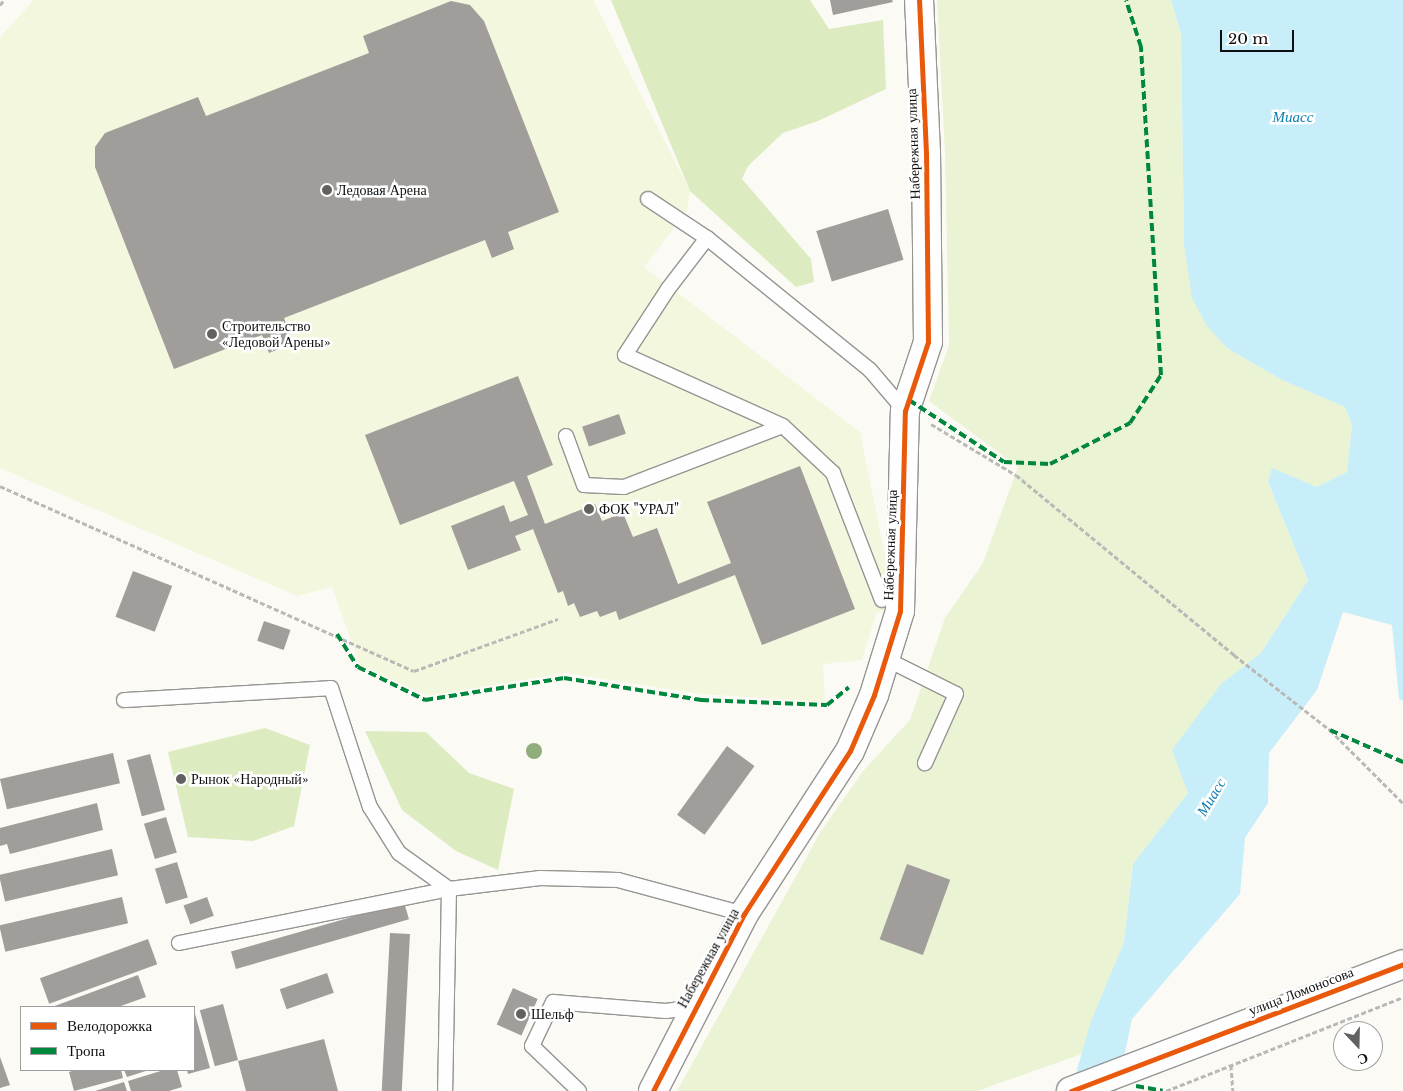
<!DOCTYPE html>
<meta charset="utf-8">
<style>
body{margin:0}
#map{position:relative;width:1403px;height:1091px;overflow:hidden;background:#fcfaf5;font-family:"Libre Baskerville",serif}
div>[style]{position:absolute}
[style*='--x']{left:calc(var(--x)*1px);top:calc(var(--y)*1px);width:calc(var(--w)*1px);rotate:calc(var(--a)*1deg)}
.green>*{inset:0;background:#eaf3d3}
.forest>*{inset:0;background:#dcecc0}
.pitch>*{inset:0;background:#f3f7dd}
.water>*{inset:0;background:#c8eff9}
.building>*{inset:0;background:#a09d9a;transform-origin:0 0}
.path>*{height:3px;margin-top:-1.5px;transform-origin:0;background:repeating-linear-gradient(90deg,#b9b9b8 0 5px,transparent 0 7.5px)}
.roads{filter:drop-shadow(1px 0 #969593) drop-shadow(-1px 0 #969593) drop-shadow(0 1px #969593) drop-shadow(0 -1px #969593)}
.service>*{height:14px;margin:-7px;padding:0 7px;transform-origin:7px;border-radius:7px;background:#fffefe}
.tertiary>*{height:28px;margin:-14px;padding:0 14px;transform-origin:14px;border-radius:14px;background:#fffefe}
.quiet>*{height:4px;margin-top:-2px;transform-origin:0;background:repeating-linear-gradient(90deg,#00873e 0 8px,transparent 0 12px)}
.cycleway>*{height:5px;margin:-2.5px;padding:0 2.5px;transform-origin:2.5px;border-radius:2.5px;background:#e8590c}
.trees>*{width:16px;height:16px;margin:-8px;border-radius:50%;background:#90ad7c}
.dots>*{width:14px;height:14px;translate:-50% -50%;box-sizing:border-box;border:2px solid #fff;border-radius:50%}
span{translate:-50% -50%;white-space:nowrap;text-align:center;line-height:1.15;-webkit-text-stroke:5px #fff;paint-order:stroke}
.street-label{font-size:14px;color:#0f0f0f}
.poi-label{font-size:14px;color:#0f0f0f}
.left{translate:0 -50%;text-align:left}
.water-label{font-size:15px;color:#0d7ead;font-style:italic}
.legend{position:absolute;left:20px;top:1006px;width:175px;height:65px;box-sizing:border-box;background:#fff;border:1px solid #9f9f9f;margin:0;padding:6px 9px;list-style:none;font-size:15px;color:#0f0f0f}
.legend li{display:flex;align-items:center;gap:10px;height:25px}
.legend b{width:25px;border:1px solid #9f9f9f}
.north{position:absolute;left:1333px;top:1021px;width:50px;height:50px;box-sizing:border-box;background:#fff;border:1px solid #9f9f9f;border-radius:50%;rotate:159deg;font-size:14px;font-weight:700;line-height:20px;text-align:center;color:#0f0f0f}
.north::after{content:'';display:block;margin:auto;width:18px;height:22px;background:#626160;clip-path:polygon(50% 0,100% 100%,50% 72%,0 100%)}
.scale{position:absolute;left:1220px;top:30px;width:74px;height:22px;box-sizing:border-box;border:2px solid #0f0f0f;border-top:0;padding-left:6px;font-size:15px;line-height:18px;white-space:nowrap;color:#0f0f0f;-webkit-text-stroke:4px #fff;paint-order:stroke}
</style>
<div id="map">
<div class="green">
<div style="clip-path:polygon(937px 0,1171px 0,1181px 34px,1184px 245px,1227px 348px,1282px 380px,1345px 407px,1352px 425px,1347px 472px,1317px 487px,1273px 469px,1268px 482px,1308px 580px,1261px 653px,1221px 684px,1188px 793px,1133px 864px,1124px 942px,1082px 1054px,977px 1091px,677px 1091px,821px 831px,864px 770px,910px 720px,945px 618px,983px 563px,1018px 467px,929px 401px,949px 345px,945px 153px)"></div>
</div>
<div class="forest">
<div style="clip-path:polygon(611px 0,810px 0,829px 29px,883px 20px,886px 89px,818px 121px,783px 133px,748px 166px,742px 179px,811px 259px,814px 282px,796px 287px,690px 191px)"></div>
<div style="clip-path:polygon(265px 728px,310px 745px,294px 826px,253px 841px,188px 837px,168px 752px)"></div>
<div style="clip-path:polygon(365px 731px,426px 732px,469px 773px,514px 789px,498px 870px,456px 851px,402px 810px)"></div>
</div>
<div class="pitch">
<div style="clip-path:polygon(34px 0,593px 0,690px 191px,687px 211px,644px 267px,860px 432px,891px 585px,890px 608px,876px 614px,862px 660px,823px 664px,825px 702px,701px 694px,564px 673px,428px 696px,360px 665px,332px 587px,297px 596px,0 468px,0 37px)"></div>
</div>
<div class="water">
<div style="clip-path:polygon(1171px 0,1403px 0,1403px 701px,1399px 699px,1392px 625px,1343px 612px,1317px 690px,1269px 753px,1268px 803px,1245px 838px,1240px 894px,1132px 1019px,1117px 1091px,1071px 1091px,1090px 1024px,1124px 942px,1133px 864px,1188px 793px,1172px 750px,1221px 684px,1261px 653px,1308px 580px,1268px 482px,1272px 468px,1317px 487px,1347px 472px,1352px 425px,1345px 407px,1282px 380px,1227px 348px,1207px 326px,1192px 298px,1184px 245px,1181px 34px)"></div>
</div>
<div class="building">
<div style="clip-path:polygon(830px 0,892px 0,893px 2px,833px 15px)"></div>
<div style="clip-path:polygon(451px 1px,470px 5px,484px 21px,559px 212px,508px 232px,514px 249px,492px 258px,485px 240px,284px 318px,293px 343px,269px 353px,262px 335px,174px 369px,95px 167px,95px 147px,105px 133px,198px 97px,206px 116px,369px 53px,363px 36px)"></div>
<div style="left:888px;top:209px;width:53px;height:75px;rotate:73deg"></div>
<div style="clip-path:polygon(518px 376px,553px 465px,527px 476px,545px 524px,595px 504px,602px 521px,623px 513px,633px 537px,657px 528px,678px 584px,731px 563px,707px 502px,800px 466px,855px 609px,762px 645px,735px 575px,619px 620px,616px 611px,600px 617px,597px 611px,580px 617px,574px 603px,568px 606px,563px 591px,558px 593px,533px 529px,515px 536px,521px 550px,468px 570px,451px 526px,504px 505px,510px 522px,528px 515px,514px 481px,400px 525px,365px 435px)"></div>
<div style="left:619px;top:414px;width:21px;height:39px;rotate:71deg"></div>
<div style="left:133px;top:571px;width:42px;height:49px;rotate:21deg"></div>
<div style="left:264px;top:621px;width:28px;height:21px;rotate:19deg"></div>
<div style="left:727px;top:746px;width:34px;height:85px;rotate:36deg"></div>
<div style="left:113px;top:753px;width:31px;height:116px;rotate:77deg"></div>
<div style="left:150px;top:754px;width:58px;height:24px;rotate:75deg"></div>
<div style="clip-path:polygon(97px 803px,103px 830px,10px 854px,7px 844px,0 846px,0 828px)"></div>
<div style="left:166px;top:817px;width:37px;height:23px;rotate:73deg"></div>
<div style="left:112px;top:849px;width:27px;height:116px;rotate:77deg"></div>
<div style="left:177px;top:862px;width:37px;height:23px;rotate:73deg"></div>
<div style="left:907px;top:864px;width:46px;height:80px;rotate:20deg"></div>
<div style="left:122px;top:897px;width:27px;height:126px;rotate:77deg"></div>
<div style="left:207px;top:897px;width:20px;height:25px;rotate:70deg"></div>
<div style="left:404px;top:902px;width:18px;height:180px;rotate:74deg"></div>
<div style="left:390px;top:933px;width:20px;height:158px;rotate:3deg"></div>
<div style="left:148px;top:939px;width:27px;height:115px;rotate:70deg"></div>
<div style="left:327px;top:973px;width:21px;height:50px;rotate:71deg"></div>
<div style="clip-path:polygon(138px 975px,146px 997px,118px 1007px,52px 1007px)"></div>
<div style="left:513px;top:988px;width:27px;height:40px;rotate:24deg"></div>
<div style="left:223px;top:1004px;width:58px;height:24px;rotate:75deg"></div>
<div style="clip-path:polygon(194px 1010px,210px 1068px,188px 1074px,187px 1070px,194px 1070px)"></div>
<div style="clip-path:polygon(324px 1039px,338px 1091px,246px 1091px,238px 1061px)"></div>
<div style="clip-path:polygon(0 1057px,10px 1085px,0 1088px)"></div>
<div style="clip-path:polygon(75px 1070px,121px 1070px,123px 1078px,74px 1091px,69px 1072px)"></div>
<div style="clip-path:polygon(124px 1070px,149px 1070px,127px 1077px)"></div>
<div style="clip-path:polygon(164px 1070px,177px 1070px,182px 1087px,169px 1091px,131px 1091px,128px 1081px)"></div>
<div style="clip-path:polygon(124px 1082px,127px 1091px,95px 1091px)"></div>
</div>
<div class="path">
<div style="--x:0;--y:5;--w:6;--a:-51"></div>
<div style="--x:931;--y:424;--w:99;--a:31"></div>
<div style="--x:1016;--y:475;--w:283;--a:39.5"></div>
<div style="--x:1234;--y:655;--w:122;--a:38"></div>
<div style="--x:1330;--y:730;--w:103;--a:45"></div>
<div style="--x:0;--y:486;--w:453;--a:24.1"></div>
<div style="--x:414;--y:671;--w:153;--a:-19.9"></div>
<div style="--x:1231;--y:1065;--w:26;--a:86"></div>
<div style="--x:1166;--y:1091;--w:255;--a:-21.6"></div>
</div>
<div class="roads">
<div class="service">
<div style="--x:648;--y:199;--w:71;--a:33.5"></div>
<div style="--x:707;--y:238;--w:210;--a:39"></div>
<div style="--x:870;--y:370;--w:54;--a:49.5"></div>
<div style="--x:707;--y:238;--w:64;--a:127.4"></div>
<div style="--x:668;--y:289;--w:79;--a:123.1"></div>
<div style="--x:625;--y:355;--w:173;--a:24.2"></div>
<div style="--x:783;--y:426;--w:69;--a:43.2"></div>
<div style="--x:833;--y:473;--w:136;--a:68.9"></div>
<div style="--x:566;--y:436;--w:52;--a:69.8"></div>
<div style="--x:584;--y:485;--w:40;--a:2.9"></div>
<div style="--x:624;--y:487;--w:170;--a:-21"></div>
<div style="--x:884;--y:658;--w:80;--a:26.6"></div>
<div style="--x:956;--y:694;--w:76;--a:114.2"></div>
<div style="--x:124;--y:700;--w:207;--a:-3.3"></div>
<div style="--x:331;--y:688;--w:125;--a:71.9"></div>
<div style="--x:370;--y:807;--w:54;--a:57.8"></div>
<div style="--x:399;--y:853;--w:62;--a:35.8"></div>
<div style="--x:449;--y:889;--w:202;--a:91.1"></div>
<div style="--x:179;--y:943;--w:275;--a:-11.3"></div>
<div style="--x:449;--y:889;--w:92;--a:-6.9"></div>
<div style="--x:540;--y:878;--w:78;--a:1.5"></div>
<div style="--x:618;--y:880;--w:131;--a:15.1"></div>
<div style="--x:579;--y:1091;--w:65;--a:-136.2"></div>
<div style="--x:532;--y:1046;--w:49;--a:-64.5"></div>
<div style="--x:553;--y:1002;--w:113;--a:4.6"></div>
<div style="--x:666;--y:1011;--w:27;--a:-8"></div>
</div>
<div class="tertiary">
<div style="--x:653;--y:1091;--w:199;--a:-62.8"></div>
<div style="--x:744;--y:914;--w:194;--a:-57"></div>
<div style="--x:850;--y:751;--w:61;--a:-66.8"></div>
<div style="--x:874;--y:695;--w:88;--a:-72.8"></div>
<div style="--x:900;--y:611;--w:200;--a:-88.6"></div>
<div style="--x:905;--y:411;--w:73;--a:-71.6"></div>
<div style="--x:928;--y:342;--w:189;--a:-90.6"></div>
<div style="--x:926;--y:153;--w:153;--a:-92.6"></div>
<div style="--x:1071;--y:1091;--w:355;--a:-20.9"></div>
</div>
</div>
<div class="quiet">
<div style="--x:909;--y:400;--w:113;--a:33.1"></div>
<div style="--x:1004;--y:462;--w:46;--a:2.5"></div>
<div style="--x:1050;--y:464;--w:90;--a:-27.1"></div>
<div style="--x:1130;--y:423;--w:57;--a:-57.1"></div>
<div style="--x:1161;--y:375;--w:329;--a:-93.5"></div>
<div style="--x:1141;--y:47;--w:49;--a:-107.7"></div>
<div style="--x:337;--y:634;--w:39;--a:58"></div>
<div style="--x:358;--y:667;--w:75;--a:26.2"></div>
<div style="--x:425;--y:700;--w:141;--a:-9"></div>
<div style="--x:564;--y:678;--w:139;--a:9.1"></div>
<div style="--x:701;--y:700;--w:126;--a:2.3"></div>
<div style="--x:827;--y:705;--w:28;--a:-39"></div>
<div style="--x:1330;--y:730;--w:80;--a:23.7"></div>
<div style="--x:1136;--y:1086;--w:27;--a:10"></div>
</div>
<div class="cycleway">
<div style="--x:653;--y:1091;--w:199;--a:-62.8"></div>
<div style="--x:744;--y:914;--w:194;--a:-57"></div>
<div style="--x:850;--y:751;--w:61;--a:-66.8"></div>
<div style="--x:874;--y:695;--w:88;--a:-72.8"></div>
<div style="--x:900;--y:611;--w:200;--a:-88.6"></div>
<div style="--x:905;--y:411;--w:73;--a:-71.6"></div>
<div style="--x:928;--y:342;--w:189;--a:-90.6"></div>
<div style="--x:926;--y:153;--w:153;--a:-92.6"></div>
<div style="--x:1071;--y:1091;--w:355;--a:-20.9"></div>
</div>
<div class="trees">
<div style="left:534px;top:751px"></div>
</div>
<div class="dots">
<div style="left:327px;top:190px;background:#626160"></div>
<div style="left:212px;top:334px;background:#626160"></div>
<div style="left:589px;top:509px;background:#626160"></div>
<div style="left:181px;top:779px;background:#626160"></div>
<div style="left:521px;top:1014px;background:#626160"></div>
</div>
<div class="street-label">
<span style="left:913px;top:144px;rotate:-92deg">Набережная улица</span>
<span style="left:890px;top:545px;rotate:-88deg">Набережная улица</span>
<span style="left:708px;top:958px;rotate:-61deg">Набережная улица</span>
<span style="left:1301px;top:991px;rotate:-21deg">улица Ломоносова</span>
</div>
<div class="poi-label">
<span class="left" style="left:337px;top:190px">Ледовая Арена</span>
<span class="left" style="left:222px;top:334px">Строительство<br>«Ледовой Арены»</span>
<span class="left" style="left:599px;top:509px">ФОК "УРАЛ"</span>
<span class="left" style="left:191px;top:779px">Рынок «Народный»</span>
<span class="left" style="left:531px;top:1014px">Шельф</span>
</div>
<div class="water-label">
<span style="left:1293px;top:117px">Миасс</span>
<span style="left:1211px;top:797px;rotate:-59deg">Миасс</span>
</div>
<ul class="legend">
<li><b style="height:6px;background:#e8590c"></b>Велодорожка</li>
<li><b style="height:6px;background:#00873e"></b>Тропа</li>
</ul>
<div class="north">С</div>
<div class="scale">20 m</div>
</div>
